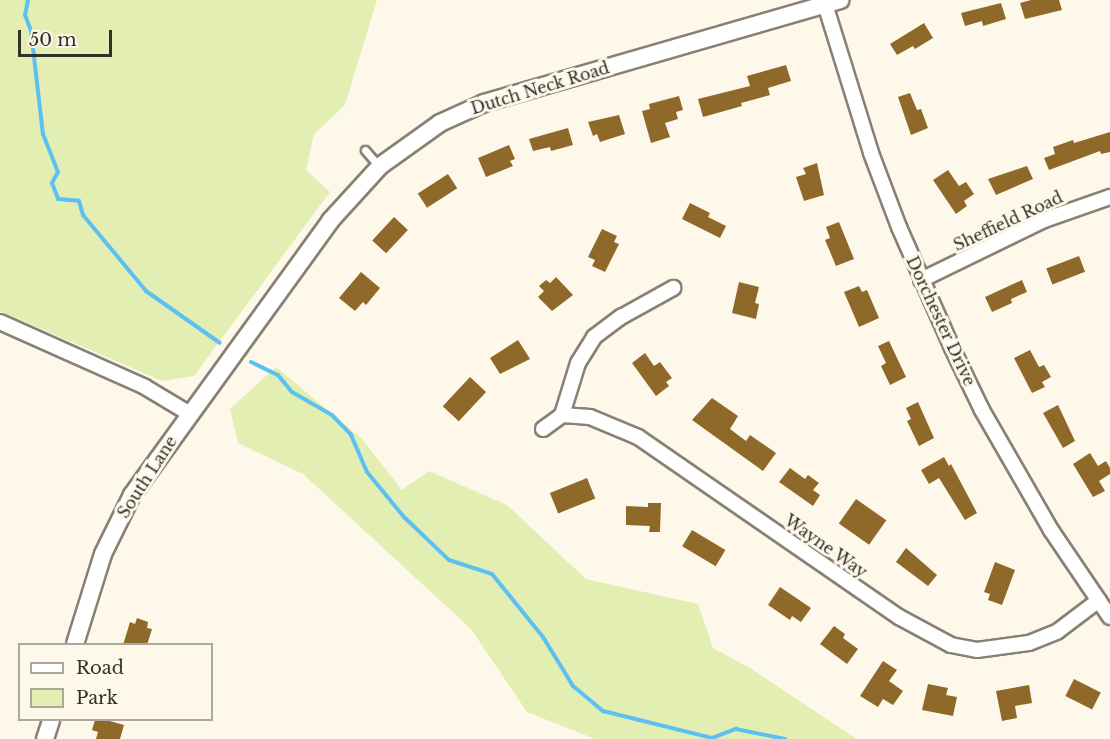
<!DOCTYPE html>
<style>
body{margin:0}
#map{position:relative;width:1110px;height:739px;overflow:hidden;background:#fef8eb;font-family:"Libre Baskerville",serif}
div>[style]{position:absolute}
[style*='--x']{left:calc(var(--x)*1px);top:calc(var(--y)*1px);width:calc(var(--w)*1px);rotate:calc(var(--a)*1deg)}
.green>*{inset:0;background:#e3efb2}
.stream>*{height:4px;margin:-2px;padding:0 2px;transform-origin:2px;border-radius:2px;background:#5cc1f2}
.building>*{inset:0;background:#8e6929;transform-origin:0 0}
.roads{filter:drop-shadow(2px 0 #888173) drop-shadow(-2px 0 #888173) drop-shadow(0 2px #888173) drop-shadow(0 -2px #888173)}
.service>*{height:7px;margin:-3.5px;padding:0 3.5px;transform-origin:3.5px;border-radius:3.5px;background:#fff}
.minor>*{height:14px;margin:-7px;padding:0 7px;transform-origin:7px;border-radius:7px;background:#fff}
.tertiary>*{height:16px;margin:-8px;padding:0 8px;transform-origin:8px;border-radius:8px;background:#fff}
span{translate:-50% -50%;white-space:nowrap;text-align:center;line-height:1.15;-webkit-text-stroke:6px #fef8eb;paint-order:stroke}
.street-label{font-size:16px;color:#33302a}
.legend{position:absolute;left:18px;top:643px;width:195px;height:78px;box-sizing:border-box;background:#fef8eb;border:2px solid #ada89e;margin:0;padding:8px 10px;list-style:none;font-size:18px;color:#33302a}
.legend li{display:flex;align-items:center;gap:12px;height:30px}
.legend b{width:30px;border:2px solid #ada89e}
.scale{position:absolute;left:18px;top:30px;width:94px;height:27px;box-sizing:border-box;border:3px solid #33302a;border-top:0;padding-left:8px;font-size:18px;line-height:21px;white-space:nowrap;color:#33302a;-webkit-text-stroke:4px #fef8eb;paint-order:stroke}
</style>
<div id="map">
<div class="green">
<div style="clip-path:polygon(0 0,377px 0,345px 105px,314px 134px,306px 170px,330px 192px,194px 376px,162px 381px,0 311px)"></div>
<div style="clip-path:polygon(276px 367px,361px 438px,402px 490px,429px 471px,507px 505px,586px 579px,698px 604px,713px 648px,750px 668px,857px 739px,595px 739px,527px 712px,471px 629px,303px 474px,238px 443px,230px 409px)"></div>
</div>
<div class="stream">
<div style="--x:28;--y:0;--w:15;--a:101"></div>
<div style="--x:25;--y:15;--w:17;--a:69"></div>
<div style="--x:31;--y:31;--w:104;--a:83.4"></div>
<div style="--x:43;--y:134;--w:41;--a:68.5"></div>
<div style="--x:58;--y:172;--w:13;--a:119"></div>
<div style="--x:52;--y:183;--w:17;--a:69"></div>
<div style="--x:58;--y:199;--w:21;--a:5"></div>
<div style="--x:79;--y:201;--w:15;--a:74"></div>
<div style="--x:83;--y:215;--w:99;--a:50.3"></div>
<div style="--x:146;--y:291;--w:90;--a:35.1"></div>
<div style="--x:251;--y:362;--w:30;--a:26"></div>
<div style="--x:278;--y:375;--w:22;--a:51"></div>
<div style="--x:292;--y:392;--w:46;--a:29.9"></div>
<div style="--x:332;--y:415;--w:28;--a:46"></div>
<div style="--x:351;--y:435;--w:40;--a:66.6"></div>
<div style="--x:367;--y:472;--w:58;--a:50.6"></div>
<div style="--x:404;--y:517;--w:62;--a:43.7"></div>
<div style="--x:449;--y:560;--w:45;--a:18"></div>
<div style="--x:492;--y:574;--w:81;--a:51"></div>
<div style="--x:543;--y:637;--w:57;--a:58.5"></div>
<div style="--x:573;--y:686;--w:39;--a:40"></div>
<div style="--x:603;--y:711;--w:112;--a:13.9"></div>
<div style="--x:712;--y:738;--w:26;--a:-21"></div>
<div style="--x:736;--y:729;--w:50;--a:11.5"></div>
</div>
<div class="building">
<div style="clip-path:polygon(1031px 0,1059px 0,1062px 10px,1025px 19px,1020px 3px)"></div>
<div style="clip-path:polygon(1001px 3px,1006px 19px,983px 26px,982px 21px,965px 26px,961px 13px)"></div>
<div style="clip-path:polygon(924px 23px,933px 38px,915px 49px,913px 46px,897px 55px,890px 44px)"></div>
<div style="clip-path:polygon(786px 65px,791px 81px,768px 88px,770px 95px,741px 103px,742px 106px,703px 117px,698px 99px,750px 86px,747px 76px)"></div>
<div style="clip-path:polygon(910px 93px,917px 110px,921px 109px,928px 128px,911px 135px,898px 97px)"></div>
<div style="clip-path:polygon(679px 96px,683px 110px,676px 112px,678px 119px,665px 123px,670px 137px,651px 143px,642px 111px,650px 109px,649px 104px)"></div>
<div style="clip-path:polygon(619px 115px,625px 134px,600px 142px,597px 134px,593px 136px,588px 122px)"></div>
<div style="clip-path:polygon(568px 128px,573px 145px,551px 151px,550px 147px,533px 151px,529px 139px)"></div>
<div style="clip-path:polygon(1110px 132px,1110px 152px,1101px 154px,1100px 151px,1049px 170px,1044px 158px,1055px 154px,1053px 147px,1073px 140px,1074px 143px)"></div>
<div style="clip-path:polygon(509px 145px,515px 159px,510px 161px,513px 166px,486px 177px,478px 158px)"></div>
<div style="clip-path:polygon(817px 163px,824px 195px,804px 201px,796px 177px,806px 174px,803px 168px)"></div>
<div style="clip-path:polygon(1027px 166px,1033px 179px,996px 195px,988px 179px)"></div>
<div style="clip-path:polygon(948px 170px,959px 186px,966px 182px,974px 194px,964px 201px,967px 206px,956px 214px,933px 180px)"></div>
<div style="left:448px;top:174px;width:17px;height:36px;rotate:57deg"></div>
<div style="clip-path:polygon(690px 203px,710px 213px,708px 217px,726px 226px,720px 238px,682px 219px)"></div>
<div style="left:394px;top:217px;width:19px;height:32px;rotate:43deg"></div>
<div style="clip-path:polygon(839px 222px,854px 259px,836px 266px,825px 240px,830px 238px,826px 227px)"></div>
<div style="clip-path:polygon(602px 229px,617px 236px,614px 242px,619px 244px,605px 272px,592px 266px,595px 260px,588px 257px)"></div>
<div style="left:1079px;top:256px;width:17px;height:35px;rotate:69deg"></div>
<div style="clip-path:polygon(361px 272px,380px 288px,366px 305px,363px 302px,355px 311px,339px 298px)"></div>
<div style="clip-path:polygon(556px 277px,573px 295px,552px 311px,538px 297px,544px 291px,539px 286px,546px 280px,550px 283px)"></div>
<div style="clip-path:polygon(1022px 280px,1027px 292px,1011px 299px,1012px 303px,992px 312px,985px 297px)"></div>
<div style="clip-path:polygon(739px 282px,759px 287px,755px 303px,759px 304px,756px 319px,732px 313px)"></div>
<div style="clip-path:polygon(859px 286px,862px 292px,867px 290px,879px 318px,859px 327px,844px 292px)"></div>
<div style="clip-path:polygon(518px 340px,530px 359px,500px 374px,490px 358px)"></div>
<div style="clip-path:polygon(889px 341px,906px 377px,890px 385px,881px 366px,886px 363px,878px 346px)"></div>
<div style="clip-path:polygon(1030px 350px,1039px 367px,1044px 365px,1051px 377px,1042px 382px,1045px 387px,1032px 393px,1014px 358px)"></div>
<div style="clip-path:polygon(645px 353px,654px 366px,660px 362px,672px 378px,666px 382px,669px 386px,656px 396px,632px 363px)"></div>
<div style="left:470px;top:377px;width:22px;height:40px;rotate:43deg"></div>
<div style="clip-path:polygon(712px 398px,738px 416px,730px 429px,746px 441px,750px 435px,776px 453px,763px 471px,692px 420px)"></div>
<div style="clip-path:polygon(918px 402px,934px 438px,919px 446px,907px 421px,911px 419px,906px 408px)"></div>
<div style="clip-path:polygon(1058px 405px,1075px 441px,1063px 448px,1043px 413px)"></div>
<div style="clip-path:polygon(1090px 453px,1098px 466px,1106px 461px,1110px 468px,1110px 474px,1099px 481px,1105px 491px,1093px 497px,1073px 464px)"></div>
<div style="clip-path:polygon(944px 457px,949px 466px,951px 464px,977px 513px,965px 520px,939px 478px,929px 484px,921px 470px)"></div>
<div style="clip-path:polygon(790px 468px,805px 479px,808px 475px,819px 483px,813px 490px,820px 495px,813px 506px,779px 482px)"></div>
<div style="left:587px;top:478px;width:22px;height:40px;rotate:68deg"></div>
<div style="left:856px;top:499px;width:37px;height:30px;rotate:35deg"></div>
<div style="clip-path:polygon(648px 503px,661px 503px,660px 532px,649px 532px,650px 526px,626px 525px,626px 506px,648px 507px)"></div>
<div style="left:692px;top:530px;width:39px;height:19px;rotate:31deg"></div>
<div style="clip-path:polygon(906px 548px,937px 575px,928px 586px,896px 562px)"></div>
<div style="clip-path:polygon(995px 562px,1015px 570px,1002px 605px,988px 600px,990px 594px,984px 592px)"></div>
<div style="clip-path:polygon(780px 587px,811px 608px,801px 622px,792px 616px,790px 620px,768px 605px)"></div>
<div style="clip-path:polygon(137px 618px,148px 622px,147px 628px,152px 629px,147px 645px,123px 645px,130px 622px,135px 624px)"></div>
<div style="clip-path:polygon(834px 626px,845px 634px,843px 638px,858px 649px,847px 664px,820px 644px)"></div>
<div style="clip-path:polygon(883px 661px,897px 670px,889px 681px,903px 691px,893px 705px,883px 699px,878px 707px,860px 696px)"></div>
<div style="left:1074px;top:679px;width:30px;height:19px;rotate:27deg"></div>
<div style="clip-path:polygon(928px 684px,948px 688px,946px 695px,957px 697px,953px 716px,922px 710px)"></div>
<div style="clip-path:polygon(1029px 685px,1032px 703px,1015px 706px,1017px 718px,1002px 721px,996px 691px)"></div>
<div style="clip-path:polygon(95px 720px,106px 720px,124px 725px,120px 739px,96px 739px,98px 732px,92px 730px)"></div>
</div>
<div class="roads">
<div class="service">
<div style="--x:365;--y:150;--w:21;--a:49"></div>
</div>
<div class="minor">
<div style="--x:825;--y:4;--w:156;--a:72.8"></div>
<div style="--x:871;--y:153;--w:79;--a:69.3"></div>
<div style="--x:899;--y:227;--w:132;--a:66.3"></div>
<div style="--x:952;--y:348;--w:69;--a:64.2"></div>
<div style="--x:982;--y:410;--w:138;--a:60.1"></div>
<div style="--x:1051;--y:530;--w:105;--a:55.9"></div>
<div style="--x:921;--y:280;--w:137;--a:-26"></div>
<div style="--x:1044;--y:220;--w:70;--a:-19.2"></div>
<div style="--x:0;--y:322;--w:159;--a:24.1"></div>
<div style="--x:145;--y:387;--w:52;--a:31"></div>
<div style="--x:562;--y:415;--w:54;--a:-72.9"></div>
<div style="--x:578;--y:363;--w:31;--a:-58"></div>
<div style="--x:594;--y:337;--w:34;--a:-37"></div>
<div style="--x:621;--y:317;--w:60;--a:-29.1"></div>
<div style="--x:543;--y:429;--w:24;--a:-36"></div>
<div style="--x:562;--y:415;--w:28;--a:4"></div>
<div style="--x:590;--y:417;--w:52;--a:22.6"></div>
<div style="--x:638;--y:437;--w:317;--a:34.6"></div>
<div style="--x:899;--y:617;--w:59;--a:28.3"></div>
<div style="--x:951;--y:645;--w:26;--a:11"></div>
<div style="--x:977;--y:650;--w:52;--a:-7.7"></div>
<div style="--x:1029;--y:643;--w:31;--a:-22"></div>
<div style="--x:1058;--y:631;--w:51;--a:-37.1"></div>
</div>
<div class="tertiary">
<div style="--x:75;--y:644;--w:94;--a:-72.7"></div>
<div style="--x:103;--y:554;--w:66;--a:-63.8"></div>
<div style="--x:132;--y:495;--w:338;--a:-54.1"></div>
<div style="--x:330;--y:221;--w:74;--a:-47.7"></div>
<div style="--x:380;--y:166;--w:74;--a:-35.6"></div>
<div style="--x:440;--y:123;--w:48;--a:-24.4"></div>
<div style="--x:484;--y:103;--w:371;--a:-16.1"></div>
<div style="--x:45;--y:739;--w:20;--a:-72"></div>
</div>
</div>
<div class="street-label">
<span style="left:540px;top:88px;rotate:-17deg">Dutch Neck Road</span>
<span style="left:1008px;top:221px;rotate:-25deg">Sheffield Road</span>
<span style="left:941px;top:321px;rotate:65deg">Dorchester Drive</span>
<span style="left:147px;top:477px;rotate:-57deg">South Lane</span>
<span style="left:826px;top:546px;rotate:35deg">Wayne Way</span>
</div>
<ul class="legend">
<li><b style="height:8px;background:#fff"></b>Road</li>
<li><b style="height:16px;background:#e3efb2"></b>Park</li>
</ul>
<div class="scale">50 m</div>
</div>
